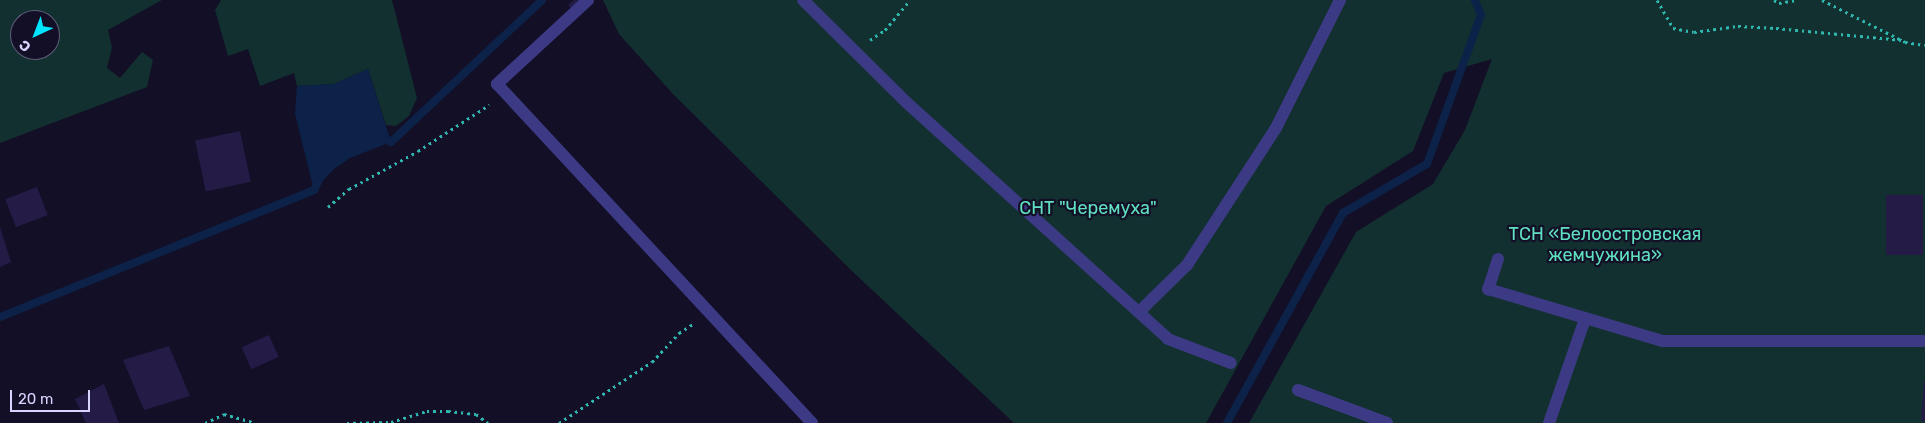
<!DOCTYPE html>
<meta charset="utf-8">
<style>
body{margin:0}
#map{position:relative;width:1925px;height:423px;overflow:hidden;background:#130f26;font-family:Rubik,sans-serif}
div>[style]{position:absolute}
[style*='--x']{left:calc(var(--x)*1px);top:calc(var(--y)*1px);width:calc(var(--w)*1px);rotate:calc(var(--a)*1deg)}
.green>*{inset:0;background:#12302f}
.water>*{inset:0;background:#0c2248}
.stream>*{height:8px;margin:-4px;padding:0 4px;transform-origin:4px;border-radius:4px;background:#0c2248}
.building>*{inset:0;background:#241b47;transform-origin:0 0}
.path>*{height:3px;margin-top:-1.5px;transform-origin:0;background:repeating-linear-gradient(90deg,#2fb8b0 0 2.5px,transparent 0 6.5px)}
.minor>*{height:12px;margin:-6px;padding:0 6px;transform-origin:6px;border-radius:6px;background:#3d3a85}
span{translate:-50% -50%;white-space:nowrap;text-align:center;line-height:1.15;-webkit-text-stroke:4.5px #130f26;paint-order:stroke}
.park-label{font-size:18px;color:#5fe0c0}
.north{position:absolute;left:10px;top:10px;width:50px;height:50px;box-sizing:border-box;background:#130f26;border:1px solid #625e7d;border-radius:50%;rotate:223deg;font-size:14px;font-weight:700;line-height:20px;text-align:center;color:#d9d4ff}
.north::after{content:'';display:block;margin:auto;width:18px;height:22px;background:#00e5ff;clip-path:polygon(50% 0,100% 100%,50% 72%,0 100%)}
.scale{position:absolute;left:10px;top:390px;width:80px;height:22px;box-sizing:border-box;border:2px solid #d9d4ff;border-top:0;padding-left:6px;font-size:15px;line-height:18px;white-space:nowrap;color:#d9d4ff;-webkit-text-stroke:4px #130f26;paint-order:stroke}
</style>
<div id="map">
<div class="green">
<div style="clip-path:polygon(evenodd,0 0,162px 0,108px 30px,112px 48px,107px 68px,120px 78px,142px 52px,153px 60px,147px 87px,0 143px,0 0,20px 20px,50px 20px,50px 50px,20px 50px,20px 20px)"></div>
<div style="clip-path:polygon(221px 0,392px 0,417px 98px,409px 116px,396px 126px,386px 125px,368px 69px,334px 84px,297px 86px,294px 73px,260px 86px,248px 49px,228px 56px,215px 10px)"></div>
<div style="clip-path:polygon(603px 0,1925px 0,1925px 423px,1249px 423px,1356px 232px,1433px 184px,1465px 130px,1492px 59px,1444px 73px,1413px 151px,1326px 206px,1206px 423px,1014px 423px,853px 272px,673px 94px,619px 34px)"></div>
</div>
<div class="water">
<div style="clip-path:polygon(368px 69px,391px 142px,350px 158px,334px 169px,314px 190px,295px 114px,297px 86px,334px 84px)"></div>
</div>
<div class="stream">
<div style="--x:382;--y:137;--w:10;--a:29"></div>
<div style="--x:391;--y:142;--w:207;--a:-43.2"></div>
<div style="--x:0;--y:317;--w:339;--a:-22"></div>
<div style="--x:314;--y:190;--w:9;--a:-63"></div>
<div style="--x:1227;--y:423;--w:240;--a:-61.1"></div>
<div style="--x:1343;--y:213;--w:97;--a:-30.3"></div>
<div style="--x:1427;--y:164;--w:158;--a:-70.1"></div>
<div style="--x:1481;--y:15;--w:16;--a:-112"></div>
</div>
<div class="building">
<div style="clip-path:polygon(574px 0,581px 0,572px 9px,568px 5px)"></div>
<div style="left:240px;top:131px;width:52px;height:46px;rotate:78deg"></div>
<div style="left:37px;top:187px;width:30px;height:34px;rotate:69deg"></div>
<div style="left:1886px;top:195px;width:37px;height:60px"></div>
<div style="clip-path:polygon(0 227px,11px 262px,0 267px)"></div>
<div style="left:269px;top:335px;width:24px;height:30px;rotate:66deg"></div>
<div style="clip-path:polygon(169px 346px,190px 396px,144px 410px,123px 360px)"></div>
<div style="clip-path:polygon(1924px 381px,1925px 382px,1925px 421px,1921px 421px)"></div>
<div style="clip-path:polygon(104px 384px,119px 423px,86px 423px,75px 399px)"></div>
</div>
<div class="path">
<div style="--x:1657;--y:0;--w:32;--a:60"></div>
<div style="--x:1673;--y:28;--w:21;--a:11"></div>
<div style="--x:1694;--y:32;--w:44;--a:-7.8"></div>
<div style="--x:1738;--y:26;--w:38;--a:3"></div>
<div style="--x:1776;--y:28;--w:127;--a:5.4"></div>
<div style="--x:1774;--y:0;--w:6;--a:31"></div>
<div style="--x:1779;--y:3;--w:17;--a:-10"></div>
<div style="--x:1822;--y:0;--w:93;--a:26.8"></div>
<div style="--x:1905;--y:42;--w:20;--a:9"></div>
<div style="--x:870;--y:40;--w:18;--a:-34"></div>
<div style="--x:885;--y:30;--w:39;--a:-50"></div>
<div style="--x:328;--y:207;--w:28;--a:-41"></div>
<div style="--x:349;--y:189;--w:79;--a:-28.8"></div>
<div style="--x:418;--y:151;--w:85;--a:-32.9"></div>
<div style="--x:205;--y:423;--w:21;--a:-25"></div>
<div style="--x:224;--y:414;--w:33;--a:16"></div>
<div style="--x:347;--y:423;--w:44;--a:-1.3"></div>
<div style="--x:391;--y:422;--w:38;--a:-17"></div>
<div style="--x:427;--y:411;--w:21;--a:0"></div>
<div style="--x:448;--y:411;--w:28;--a:6"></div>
<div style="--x:476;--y:414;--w:15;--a:37"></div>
<div style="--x:559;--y:423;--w:111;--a:-33.3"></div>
<div style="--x:652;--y:362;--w:40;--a:-47"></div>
<div style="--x:679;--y:333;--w:17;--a:-33"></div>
</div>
<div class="minor">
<div style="--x:588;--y:0;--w:124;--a:137.3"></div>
<div style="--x:497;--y:84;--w:463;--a:47.1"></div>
<div style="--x:803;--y:0;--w:145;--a:44.7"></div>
<div style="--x:906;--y:102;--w:353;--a:42.1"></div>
<div style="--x:1168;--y:339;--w:67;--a:20.9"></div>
<div style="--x:1498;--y:259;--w:32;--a:108"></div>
<div style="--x:1488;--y:289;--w:182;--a:16.6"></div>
<div style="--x:1662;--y:341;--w:263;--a:0"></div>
<div style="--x:1140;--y:311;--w:66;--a:-44.4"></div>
<div style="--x:1187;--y:265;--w:163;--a:-57"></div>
<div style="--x:1276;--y:128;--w:143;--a:-63.4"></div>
<div style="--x:1298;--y:390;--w:95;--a:20.3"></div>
<div style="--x:1549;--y:423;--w:110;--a:-70.9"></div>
</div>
<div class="park-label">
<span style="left:1088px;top:208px">СНТ "Черемуха"</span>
<span style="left:1605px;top:245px">ТСН «Белоостровская<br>жемчужина»</span>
</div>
<div class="north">С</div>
<div class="scale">20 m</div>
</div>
